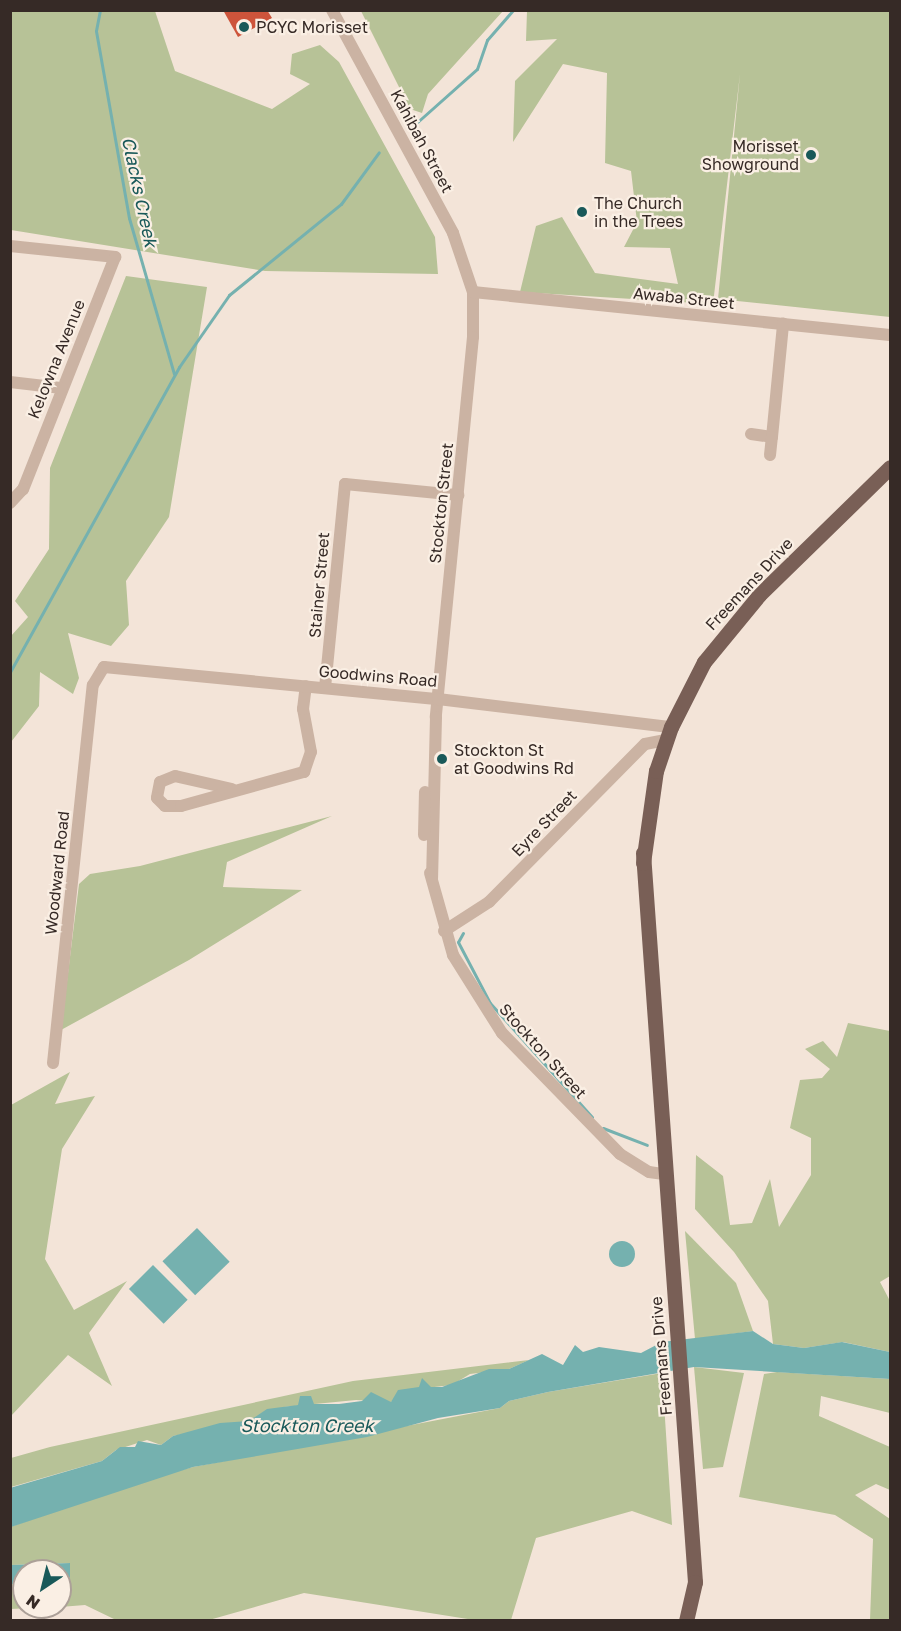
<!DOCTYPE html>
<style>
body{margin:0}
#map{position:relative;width:901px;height:1631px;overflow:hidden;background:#f3e4d8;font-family:"Golos Text",sans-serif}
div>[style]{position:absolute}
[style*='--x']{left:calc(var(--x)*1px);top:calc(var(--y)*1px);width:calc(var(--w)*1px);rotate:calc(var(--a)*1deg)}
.green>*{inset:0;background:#b7c297}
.water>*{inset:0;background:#75b1af;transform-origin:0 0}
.round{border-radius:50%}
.stream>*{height:3px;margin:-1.5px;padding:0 1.5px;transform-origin:1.5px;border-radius:1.5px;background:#75b1af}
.building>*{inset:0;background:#cd543b}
.minor>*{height:12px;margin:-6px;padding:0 6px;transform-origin:6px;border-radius:6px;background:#cbb3a3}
.major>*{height:15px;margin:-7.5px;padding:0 7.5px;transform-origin:7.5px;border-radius:7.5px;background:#795f56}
.dots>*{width:16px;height:16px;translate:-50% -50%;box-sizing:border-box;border:3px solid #faefe4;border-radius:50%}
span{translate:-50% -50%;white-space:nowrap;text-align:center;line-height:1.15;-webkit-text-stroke:4.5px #faefe4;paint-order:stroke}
.poi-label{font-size:16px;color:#362a26}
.left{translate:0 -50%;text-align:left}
.right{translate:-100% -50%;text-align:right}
.street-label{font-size:16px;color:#362a26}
.water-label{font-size:18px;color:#195959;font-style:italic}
.frame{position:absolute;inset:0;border:12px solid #362a26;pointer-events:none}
.north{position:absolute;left:12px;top:1559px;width:60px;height:60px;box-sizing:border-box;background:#faefe4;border:2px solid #aca098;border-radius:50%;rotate:215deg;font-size:16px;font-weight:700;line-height:24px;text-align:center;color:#362a26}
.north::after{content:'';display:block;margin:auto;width:21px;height:27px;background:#195959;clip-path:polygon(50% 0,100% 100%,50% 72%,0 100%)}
</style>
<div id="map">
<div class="green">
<div style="clip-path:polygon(744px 10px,890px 11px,890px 317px,718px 299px,740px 74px,713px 304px,520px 292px,536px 226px,562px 217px,595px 273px,678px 284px,670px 248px,624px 247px,637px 222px,631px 171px,605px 163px,607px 73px,563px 64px,513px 142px,515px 81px,557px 39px,526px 41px,527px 11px)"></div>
<div style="clip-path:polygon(10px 11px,155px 11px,175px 71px,272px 109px,310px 84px,290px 74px,292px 54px,320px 45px,339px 62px,435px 237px,438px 274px,265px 271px,11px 230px)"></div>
<div style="clip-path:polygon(361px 11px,503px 10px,503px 11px,428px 94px,422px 113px,410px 109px)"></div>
<div style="clip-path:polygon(126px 276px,207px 287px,169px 517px,126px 581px,129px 625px,111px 646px,68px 633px,79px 678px,73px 694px,40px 672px,39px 706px,11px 742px,11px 636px,28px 617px,15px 601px,49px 549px,50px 468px)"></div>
<div style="clip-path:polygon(332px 816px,227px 862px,223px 887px,302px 890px,189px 960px,61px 1030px,79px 884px,90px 874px,140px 866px)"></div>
<div style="clip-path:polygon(848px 1023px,890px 1031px,890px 1276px,880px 1282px,890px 1301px,890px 1352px,843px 1342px,804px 1348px,773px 1344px,768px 1301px,734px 1252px,695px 1209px,696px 1155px,723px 1176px,730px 1225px,752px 1223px,770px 1179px,779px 1227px,811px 1175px,811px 1138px,790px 1128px,800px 1080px,822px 1078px,830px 1069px,805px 1049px,823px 1041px,837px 1057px)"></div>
<div style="clip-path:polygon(70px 1072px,55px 1104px,95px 1096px,62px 1149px,45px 1259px,74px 1310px,127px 1281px,89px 1333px,112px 1386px,68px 1355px,11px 1416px,11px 1105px)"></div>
<div style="clip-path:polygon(685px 1231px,736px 1283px,753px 1331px,695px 1339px)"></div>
<div style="clip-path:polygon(529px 1360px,509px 1369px,470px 1374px,452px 1385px,408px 1390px,391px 1402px,356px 1400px,284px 1407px,249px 1421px,173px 1436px,161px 1445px,147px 1440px,116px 1450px,102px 1461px,11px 1487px,11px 1458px,50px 1447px,353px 1381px)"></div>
<div style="clip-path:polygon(694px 1367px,744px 1373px,723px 1467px,703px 1469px)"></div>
<div style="clip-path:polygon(777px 1372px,890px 1379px,890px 1413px,821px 1396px,819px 1416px,890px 1447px,890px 1490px,876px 1484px,855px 1495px,890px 1519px,890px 1620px,870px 1620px,873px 1539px,835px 1515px,739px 1497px,764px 1374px)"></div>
<div style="clip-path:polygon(662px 1373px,672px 1525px,632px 1511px,536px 1538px,511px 1620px,474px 1620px,304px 1593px,209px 1620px,116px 1620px,85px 1605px,60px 1607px,60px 1584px,67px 1581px,70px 1563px,11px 1565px,10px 1527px,137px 1482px,193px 1467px,500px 1408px,509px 1401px,548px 1392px)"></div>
<div style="clip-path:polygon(11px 1584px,24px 1585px,24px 1607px,51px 1607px,11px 1609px)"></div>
</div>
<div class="water">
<div style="left:197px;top:1228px;width:47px;height:48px;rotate:46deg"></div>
<div class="round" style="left:609px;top:1241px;width:26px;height:26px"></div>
<div style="left:153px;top:1265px;width:49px;height:34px;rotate:45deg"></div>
<div style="clip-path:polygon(753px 1331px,773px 1344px,804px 1348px,842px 1342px,890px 1352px,890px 1379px,694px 1367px,548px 1392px,509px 1401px,500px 1408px,438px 1418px,367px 1437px,193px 1467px,11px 1527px,10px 1488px,102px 1461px,120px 1447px,135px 1447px,138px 1441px,161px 1445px,173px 1436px,220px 1423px,249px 1421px,267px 1409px,298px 1405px,300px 1396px,311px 1396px,314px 1404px,339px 1404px,362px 1401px,371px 1392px,391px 1402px,398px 1390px,419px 1387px,422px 1378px,431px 1387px,442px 1387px,489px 1369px,509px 1369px,542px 1354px,563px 1365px,575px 1345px,583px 1352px,599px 1347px,641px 1353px,662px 1342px)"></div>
<div style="clip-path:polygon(70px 1563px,70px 1577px,60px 1584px,60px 1571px,24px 1571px,24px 1585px,11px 1584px,11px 1565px)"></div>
</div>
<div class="stream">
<div style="--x:100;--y:10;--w:21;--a:101"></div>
<div style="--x:96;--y:31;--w:190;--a:80"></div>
<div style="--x:129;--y:218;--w:162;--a:73.9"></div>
<div style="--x:414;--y:125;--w:84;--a:-41.6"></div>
<div style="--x:477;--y:69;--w:31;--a:-71"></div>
<div style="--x:487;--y:40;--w:40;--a:-49"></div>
<div style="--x:10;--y:672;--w:349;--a:-61"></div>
<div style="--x:179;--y:367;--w:88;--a:-55.2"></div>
<div style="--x:229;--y:295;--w:144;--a:-39.1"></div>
<div style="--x:341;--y:204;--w:64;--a:-53.8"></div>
<div style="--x:463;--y:933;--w:10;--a:119"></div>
<div style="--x:458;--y:942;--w:69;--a:62.3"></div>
<div style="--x:490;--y:1003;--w:153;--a:48.2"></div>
<div style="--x:603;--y:1128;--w:47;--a:21.1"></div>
</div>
<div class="building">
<div style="clip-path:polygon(223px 10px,267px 10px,272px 18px,238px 37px)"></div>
</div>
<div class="minor">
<div style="--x:332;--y:10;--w:254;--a:61.5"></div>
<div style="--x:453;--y:233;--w:62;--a:71.3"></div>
<div style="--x:473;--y:292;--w:45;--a:90"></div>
<div style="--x:473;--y:337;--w:382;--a:95.6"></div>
<div style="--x:436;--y:717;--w:161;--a:91.4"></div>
<div style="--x:10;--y:246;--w:106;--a:6"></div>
<div style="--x:115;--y:257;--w:250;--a:111.6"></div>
<div style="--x:23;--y:489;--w:19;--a:133"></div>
<div style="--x:473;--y:292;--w:419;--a:5.9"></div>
<div style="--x:10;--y:382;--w:52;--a:6.6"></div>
<div style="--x:751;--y:434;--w:21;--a:8"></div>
<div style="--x:772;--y:437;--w:114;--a:-84.4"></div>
<div style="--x:770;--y:455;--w:18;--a:-84"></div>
<div style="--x:325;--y:688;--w:205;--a:-84.4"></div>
<div style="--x:345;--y:484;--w:114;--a:5.6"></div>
<div style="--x:232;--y:789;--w:58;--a:-167.2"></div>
<div style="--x:175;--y:776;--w:16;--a:158"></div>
<div style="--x:160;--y:782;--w:16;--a:101"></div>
<div style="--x:157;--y:798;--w:11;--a:45"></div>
<div style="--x:165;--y:806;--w:16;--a:0"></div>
<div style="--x:181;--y:806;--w:128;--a:-15.5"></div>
<div style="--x:304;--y:772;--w:21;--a:-71"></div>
<div style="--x:311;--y:752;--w:44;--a:-100.5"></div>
<div style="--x:303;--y:709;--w:23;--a:-83"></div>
<div style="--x:424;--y:835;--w:43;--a:-88.7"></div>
<div style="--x:430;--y:873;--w:85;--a:74.3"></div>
<div style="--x:453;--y:955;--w:92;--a:57.9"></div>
<div style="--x:502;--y:1033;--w:169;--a:45.7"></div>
<div style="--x:620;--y:1154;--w:34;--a:32"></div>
<div style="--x:649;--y:1172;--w:15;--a:8"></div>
<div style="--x:444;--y:931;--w:54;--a:-32.8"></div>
<div style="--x:489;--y:902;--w:222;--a:-45.4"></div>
<div style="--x:645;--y:744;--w:21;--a:-11"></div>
<div style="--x:53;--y:1063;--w:380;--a:-84"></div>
<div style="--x:93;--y:685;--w:21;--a:-59"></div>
<div style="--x:104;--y:667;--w:336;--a:5.5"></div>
<div style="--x:438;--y:699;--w:235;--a:6.9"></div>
</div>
<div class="major">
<div style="--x:643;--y:853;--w:731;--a:85.92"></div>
<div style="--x:695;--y:1582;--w:39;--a:103"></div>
<div style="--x:643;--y:863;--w:93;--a:-82"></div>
<div style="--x:656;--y:771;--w:46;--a:-71.2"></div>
<div style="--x:671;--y:727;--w:73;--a:-63.1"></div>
<div style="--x:704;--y:662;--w:87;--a:-50.6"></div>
<div style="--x:759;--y:595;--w:183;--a:-44.3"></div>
</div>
<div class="dots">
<div style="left:244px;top:27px;background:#195959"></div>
<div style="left:811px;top:155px;background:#195959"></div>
<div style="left:582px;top:212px;background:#195959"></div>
<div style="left:442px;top:759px;background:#195959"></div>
</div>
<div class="poi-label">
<span class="left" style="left:256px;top:27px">PCYC Morisset</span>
<span class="right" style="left:799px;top:155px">Morisset<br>Showground</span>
<span class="left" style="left:594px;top:212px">The Church<br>in the Trees</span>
<span class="left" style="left:454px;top:759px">Stockton St<br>at Goodwins Rd</span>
</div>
<div class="street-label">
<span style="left:422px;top:141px;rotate:62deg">Kahibah Street</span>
<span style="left:684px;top:298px;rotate:6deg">Awaba Street</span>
<span style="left:56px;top:359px;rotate:-68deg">Kelowna Avenue</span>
<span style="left:441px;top:503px;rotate:-84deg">Stockton Street</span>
<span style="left:749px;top:584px;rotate:-47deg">Freemans Drive</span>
<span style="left:319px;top:585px;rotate:-85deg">Stainer Street</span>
<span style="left:378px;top:676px;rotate:5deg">Goodwins Road</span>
<span style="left:544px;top:823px;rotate:-46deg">Eyre Street</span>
<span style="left:57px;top:873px;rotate:-84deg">Woodward Road</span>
<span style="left:543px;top:1051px;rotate:48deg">Stockton Street</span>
<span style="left:661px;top:1356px;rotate:-95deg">Freemans Drive</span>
</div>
<div class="water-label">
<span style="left:140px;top:192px;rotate:78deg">Clacks Creek</span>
<span style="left:307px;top:1425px">Stockton Creek</span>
</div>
<div class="frame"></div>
<div class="north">N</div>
</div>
